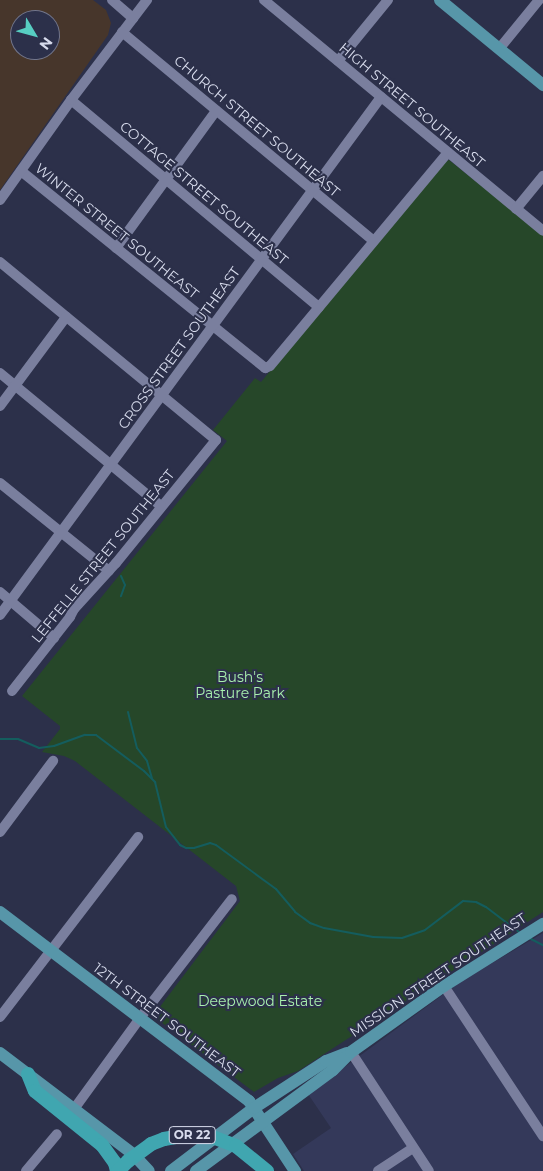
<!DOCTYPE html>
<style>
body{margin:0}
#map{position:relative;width:543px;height:1171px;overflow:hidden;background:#2c304a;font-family:Montserrat,sans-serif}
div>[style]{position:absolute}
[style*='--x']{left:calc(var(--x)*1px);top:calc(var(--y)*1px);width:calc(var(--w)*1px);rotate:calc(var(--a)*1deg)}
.built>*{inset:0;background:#34395a}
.education>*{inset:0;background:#47362b}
.green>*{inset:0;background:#264729}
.stream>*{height:2px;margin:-1px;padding:0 1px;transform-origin:1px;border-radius:1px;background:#145d5e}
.minor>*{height:10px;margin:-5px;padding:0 5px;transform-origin:5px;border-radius:5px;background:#7a7f9e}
.major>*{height:12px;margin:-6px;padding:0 6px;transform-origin:6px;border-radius:6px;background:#5796a9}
.highway>*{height:14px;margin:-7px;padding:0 7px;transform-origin:7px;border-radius:7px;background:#40a6b0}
span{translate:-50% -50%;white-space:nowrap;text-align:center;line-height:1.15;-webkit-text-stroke:4px #2c304a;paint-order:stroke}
.shield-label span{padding:1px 4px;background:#2c304a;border:1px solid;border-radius:4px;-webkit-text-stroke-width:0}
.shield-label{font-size:12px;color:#d8dced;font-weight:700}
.street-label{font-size:14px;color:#d8dced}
.park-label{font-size:14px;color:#a8f0ad}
.north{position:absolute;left:10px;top:10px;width:50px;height:50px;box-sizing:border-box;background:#2c304a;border:1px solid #71758b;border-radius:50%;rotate:127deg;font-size:14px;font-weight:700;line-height:20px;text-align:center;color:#d8dced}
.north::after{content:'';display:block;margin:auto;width:18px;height:22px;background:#57cec2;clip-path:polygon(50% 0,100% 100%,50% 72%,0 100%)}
</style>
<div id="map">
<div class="built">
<div style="clip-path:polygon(543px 933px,543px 1171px,304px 1171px,293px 1154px,331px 1128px,308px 1094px,460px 982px)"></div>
</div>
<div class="education">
<div style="clip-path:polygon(evenodd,0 0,93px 0,106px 10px,111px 23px,108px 35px,0 190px,0 0,20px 20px,50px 20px,50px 50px,20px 50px,20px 20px)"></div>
</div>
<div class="green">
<div style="clip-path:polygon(449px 160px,543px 235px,543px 912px,298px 1071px,278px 1078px,254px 1092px,153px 1016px,240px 901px,236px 886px,75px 761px,64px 756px,42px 752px,60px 729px,60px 726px,22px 696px,227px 441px,213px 430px,255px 378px,261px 382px,442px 163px)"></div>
</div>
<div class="stream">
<div style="--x:121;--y:576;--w:10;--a:66"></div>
<div style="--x:125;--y:585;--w:12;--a:110"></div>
<div style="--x:128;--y:712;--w:37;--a:76"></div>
<div style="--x:137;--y:748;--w:16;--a:52"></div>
<div style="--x:147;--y:761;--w:18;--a:74"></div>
<div style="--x:0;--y:739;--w:18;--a:0"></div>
<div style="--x:18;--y:739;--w:23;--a:23"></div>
<div style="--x:39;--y:748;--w:15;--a:-8"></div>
<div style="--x:54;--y:746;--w:33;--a:-20"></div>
<div style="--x:85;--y:735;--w:11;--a:0"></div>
<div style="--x:96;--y:735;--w:60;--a:36.9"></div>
<div style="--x:144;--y:771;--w:16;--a:45"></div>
<div style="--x:155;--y:782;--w:46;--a:76.3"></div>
<div style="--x:166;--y:827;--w:23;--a:52"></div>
<div style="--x:180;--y:845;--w:7;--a:27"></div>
<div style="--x:186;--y:848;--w:8;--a:0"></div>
<div style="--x:194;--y:848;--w:17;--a:-17"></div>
<div style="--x:210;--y:843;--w:6;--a:18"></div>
<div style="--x:216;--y:845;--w:74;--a:36.3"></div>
<div style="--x:276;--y:889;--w:30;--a:50"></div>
<div style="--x:295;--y:912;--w:19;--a:36"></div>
<div style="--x:310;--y:923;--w:15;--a:20"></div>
<div style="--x:324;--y:928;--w:50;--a:10.4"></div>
<div style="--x:373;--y:937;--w:29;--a:2"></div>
<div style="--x:402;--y:938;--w:24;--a:-19"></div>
<div style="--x:425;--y:930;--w:48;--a:-37.3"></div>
<div style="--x:463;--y:901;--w:13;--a:4"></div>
<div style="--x:476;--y:902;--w:11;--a:27"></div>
<div style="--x:486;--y:907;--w:41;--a:37.1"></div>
<div style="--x:529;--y:938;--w:16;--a:27"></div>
</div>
<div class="minor">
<div style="--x:112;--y:0;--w:28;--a:41"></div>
<div style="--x:264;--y:0;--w:362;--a:39.6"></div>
<div style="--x:122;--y:32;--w:327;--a:39.7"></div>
<div style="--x:499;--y:49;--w:63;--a:-50.8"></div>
<div style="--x:338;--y:61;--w:79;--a:-50.7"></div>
<div style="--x:71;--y:100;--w:323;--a:39.9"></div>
<div style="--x:21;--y:171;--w:314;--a:38.9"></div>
<div style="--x:265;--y:368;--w:5;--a:-22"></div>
<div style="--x:270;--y:366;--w:278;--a:-50.2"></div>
<div style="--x:0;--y:200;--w:123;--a:-54.6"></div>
<div style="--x:71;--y:100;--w:126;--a:-52.8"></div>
<div style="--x:516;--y:209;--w:43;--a:-50.7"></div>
<div style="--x:116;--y:248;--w:170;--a:-53.9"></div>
<div style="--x:0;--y:262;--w:280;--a:39.5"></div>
<div style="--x:216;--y:440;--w:159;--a:129.1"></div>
<div style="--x:116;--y:563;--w:62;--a:132.4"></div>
<div style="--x:74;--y:609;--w:9;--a:117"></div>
<div style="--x:70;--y:617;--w:94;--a:128.1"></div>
<div style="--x:0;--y:373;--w:209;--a:39.6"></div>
<div style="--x:0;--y:406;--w:111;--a:-53.4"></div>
<div style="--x:0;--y:483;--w:140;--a:38.9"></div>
<div style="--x:0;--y:592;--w:71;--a:40.4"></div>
<div style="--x:0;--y:615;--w:643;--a:-53.66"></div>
<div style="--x:0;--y:832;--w:89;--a:-53.3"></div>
<div style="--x:444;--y:986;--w:180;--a:56.6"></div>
<div style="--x:0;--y:1017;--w:227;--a:-52.5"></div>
<div style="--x:351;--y:1052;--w:142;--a:56.8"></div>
<div style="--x:74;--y:1109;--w:112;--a:-54"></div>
<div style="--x:140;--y:1018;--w:150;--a:-52.3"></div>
<div style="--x:26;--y:1171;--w:48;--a:-50"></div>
<div style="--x:378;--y:1171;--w:42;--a:-33.3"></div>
</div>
<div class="major">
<div style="--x:440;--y:0;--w:134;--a:39.5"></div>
<div style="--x:0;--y:912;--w:313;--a:37.2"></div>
<div style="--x:249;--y:1101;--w:84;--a:56.7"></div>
<div style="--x:0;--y:1053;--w:167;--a:37.2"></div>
<div style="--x:133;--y:1154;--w:23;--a:47"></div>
<div style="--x:171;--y:1171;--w:104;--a:-37.2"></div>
<div style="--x:254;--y:1108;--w:86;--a:-33.1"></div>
<div style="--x:326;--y:1061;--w:22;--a:-21"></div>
<div style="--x:196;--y:1171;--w:170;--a:-36.4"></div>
<div style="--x:333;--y:1070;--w:25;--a:-45"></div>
<div style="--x:351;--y:1052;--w:114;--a:-35.4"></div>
<div style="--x:444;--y:986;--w:117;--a:-32.1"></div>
</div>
<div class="highway">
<div style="--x:28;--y:1074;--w:18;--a:68"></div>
<div style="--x:35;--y:1091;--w:86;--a:38.9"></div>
<div style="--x:102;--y:1145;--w:22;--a:54"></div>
<div style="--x:115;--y:1163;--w:8;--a:76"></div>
<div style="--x:118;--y:1171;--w:14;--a:-45"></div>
<div style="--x:128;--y:1161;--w:29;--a:-36"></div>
<div style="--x:151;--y:1144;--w:14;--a:-21"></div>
<div style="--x:164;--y:1139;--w:23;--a:-10"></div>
<div style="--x:187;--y:1135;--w:23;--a:2"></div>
<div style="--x:210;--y:1136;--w:28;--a:21"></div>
<div style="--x:236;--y:1146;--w:40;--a:39"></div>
</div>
<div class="shield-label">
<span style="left:192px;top:1135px">OR 22</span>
</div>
<div class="street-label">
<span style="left:412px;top:105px;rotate:40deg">HIGH STREET SOUTHEAST</span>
<span style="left:257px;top:126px;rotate:40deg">CHURCH STREET SOUTHEAST</span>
<span style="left:204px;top:193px;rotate:40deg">COTTAGE STREET SOUTHEAST</span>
<span style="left:117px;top:231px;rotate:39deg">WINTER STREET SOUTHEAST</span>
<span style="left:179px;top:348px;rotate:-54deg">CROSS STREET SOUTHEAST</span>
<span style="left:103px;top:556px;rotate:-51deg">LEFFELLE STREET SOUTHEAST</span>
<span style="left:438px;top:975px;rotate:-34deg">MISSION STREET SOUTHEAST</span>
<span style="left:167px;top:1020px;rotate:37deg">12TH STREET SOUTHEAST</span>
</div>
<div class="park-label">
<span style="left:240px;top:685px">Bush's<br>Pasture Park</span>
<span style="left:260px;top:1001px">Deepwood Estate</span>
</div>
<div class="north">N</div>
</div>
